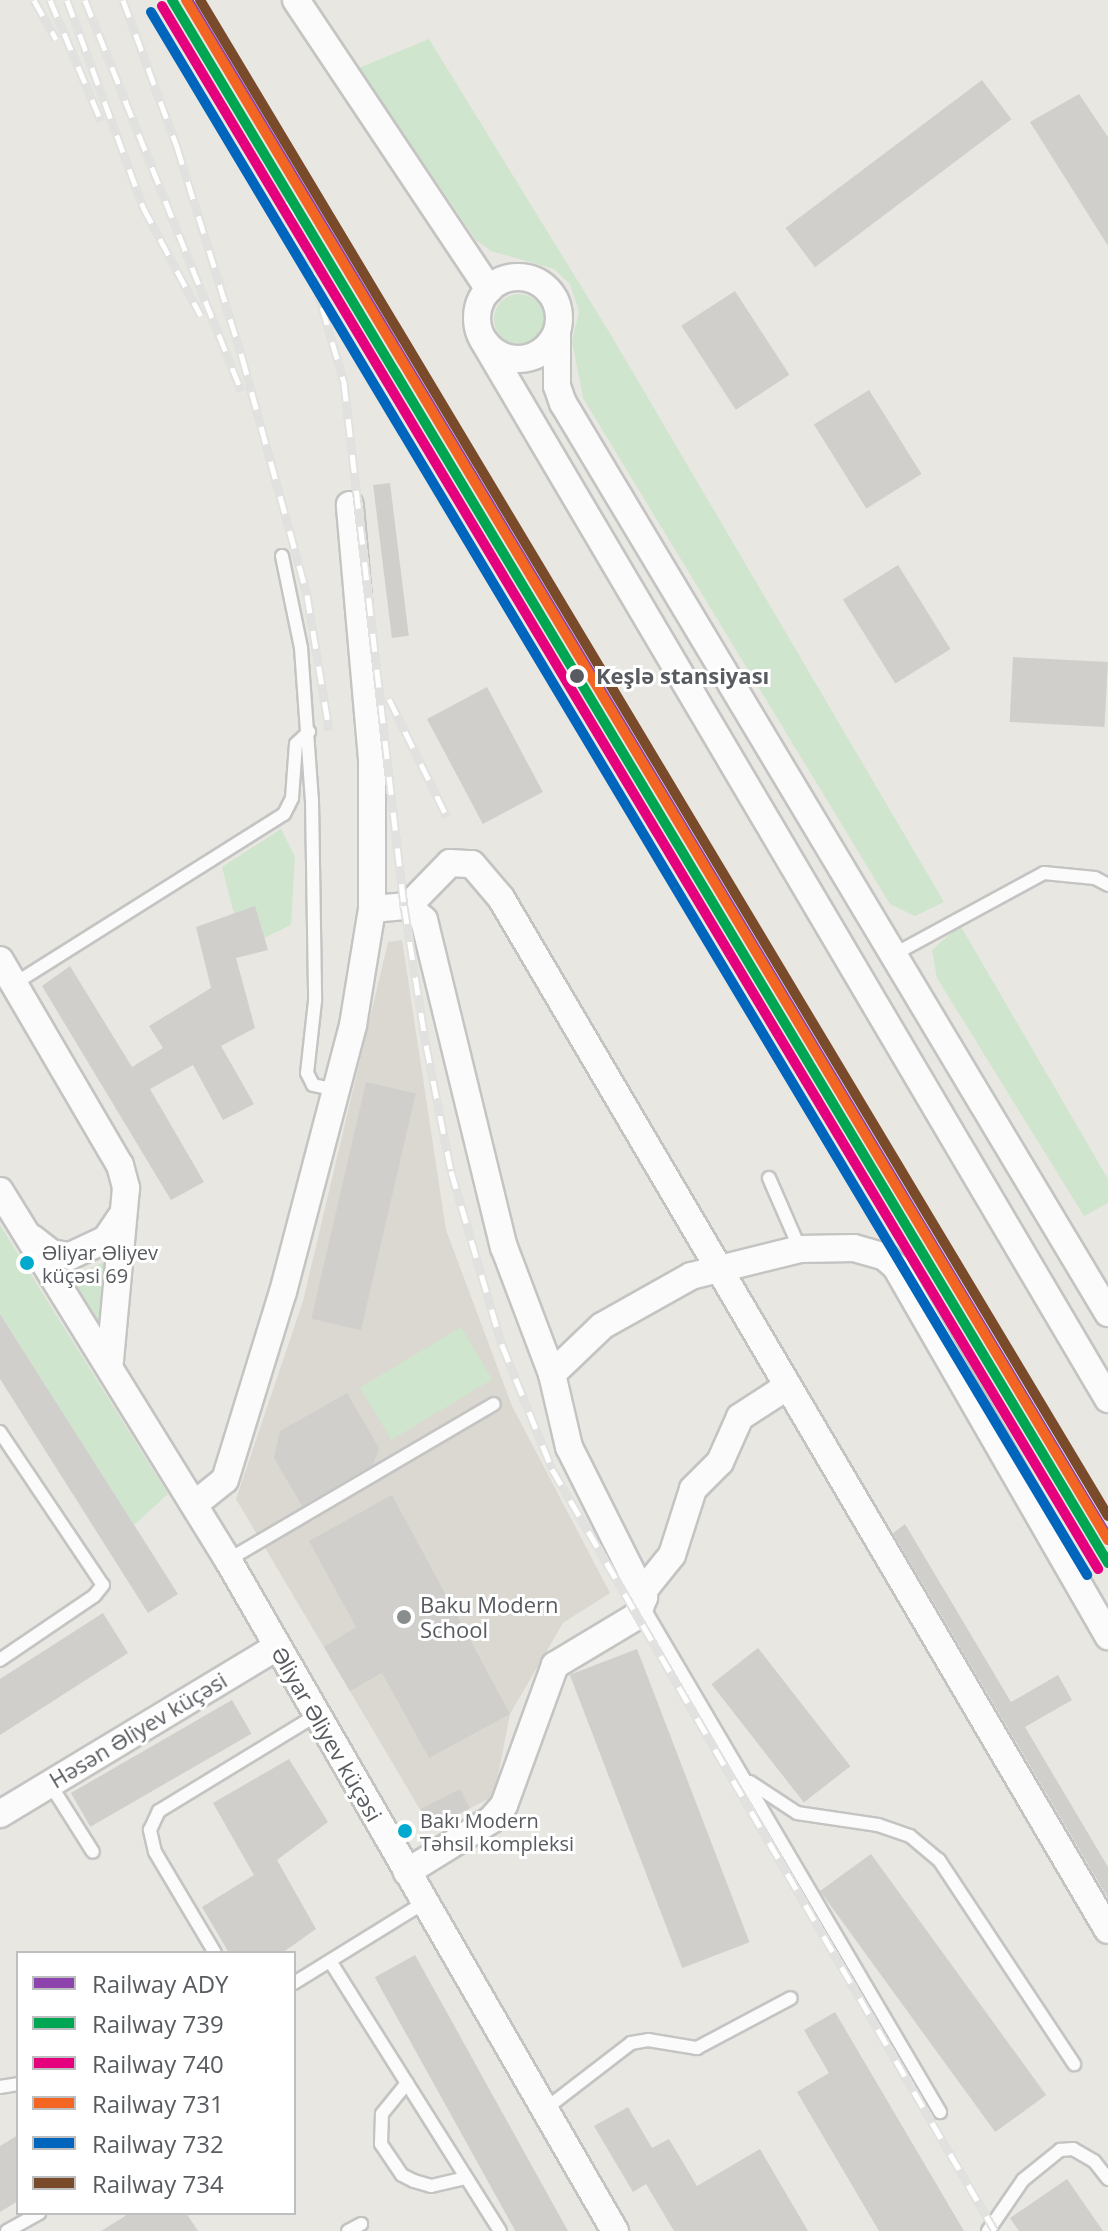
<!DOCTYPE html>
<meta charset="utf-8">
<style>
body{margin:0}
#map{position:relative;width:1108px;height:2231px;overflow:hidden;background:#e8e7e2;font-family:"Open Sans",sans-serif}
div>[style]{position:absolute}
[style*='--x']{left:calc(var(--x)*1px);top:calc(var(--y)*1px);width:calc(var(--w)*1px);rotate:calc(var(--a)*1deg)}
.education>*{inset:0;background:#dad8d1}
.green>*{inset:0;background:#d0e5cd;transform-origin:0 0}
.round{border-radius:50%}
.building>*{inset:0;background:#d0cfcc;transform-origin:0 0}
.roads{filter:drop-shadow(2px 0 #c4c4c3) drop-shadow(-2px 0 #c4c4c3) drop-shadow(0 2px #c4c4c3) drop-shadow(0 -2px #c4c4c3)}
.service>*{height:12px;margin:-6px;padding:0 6px;transform-origin:6px;border-radius:6px;background:#fcfbfb}
.minor>*{height:26px;margin:-13px;padding:0 13px;transform-origin:13px;border-radius:13px;background:#fcfbfb}
.minor>.ring{margin:-13px;padding:0;box-sizing:content-box;background:none;border:26px solid #fcfbfb;border-radius:50%}
.rail>*{height:9px;margin-top:-4.5px;transform-origin:0;background:repeating-linear-gradient(90deg,#fff 0 18px,#e1e1e0 0 36px);box-sizing:border-box;border-block:2px solid #e1e1e0}
.rail-1>*{height:10px;margin:-5px;padding:0 5px;transform-origin:5px;border-radius:5px;background:#8e44ad}
.rail-2>*{height:10px;margin:-5px;padding:0 5px;transform-origin:5px;border-radius:5px;background:#00a651}
.rail-3>*{height:10px;margin:-5px;padding:0 5px;transform-origin:5px;border-radius:5px;background:#e5007d}
.rail-4>*{height:10px;margin:-5px;padding:0 5px;transform-origin:5px;border-radius:5px;background:#f26522}
.rail-5>*{height:10px;margin:-5px;padding:0 5px;transform-origin:5px;border-radius:5px;background:#0065bd}
.rail-6>*{height:10px;margin:-5px;padding:0 5px;transform-origin:5px;border-radius:5px;background:#7a4b2a}
.dots>*{width:22px;height:22px;translate:-50% -50%;box-sizing:border-box;border:4px solid #fff;border-radius:50%}
span{translate:-50% -50%;white-space:nowrap;text-align:center;line-height:1.15;-webkit-text-stroke:6px #fff;paint-order:stroke}
.bus-label{font-size:20px;color:#585c60}
.left{translate:0 -50%;text-align:left}
.stop-label{font-size:22px;color:#585c60;font-weight:700}
.poi-label{font-size:22px;color:#585c60}
.street-label{font-size:22px;color:#585c60}
.legend{position:absolute;left:16px;top:1951px;width:280px;height:264px;box-sizing:border-box;background:#fff;border:2px solid #bcbebf;margin:0;padding:10px 14px;list-style:none;font-size:24px;color:#585c60}
.legend li{display:flex;align-items:center;gap:16px;height:40px}
.legend b{width:40px;border:2px solid #bcbebf}
</style>
<div id="map">
<div class="education">
<div style="clip-path:polygon(402px 940px,446px 1230px,512px 1406px,610px 1593px,563px 1623px,510px 1714px,494px 1796px,431px 1828px,236px 1499px,303px 1301px,388px 942px)"></div>
</div>
<div class="green">
<div style="clip-path:polygon(429px 39px,611px 335px,944px 902px,915px 916px,890px 904px,583px 398px,572px 341px,579px 312px,570px 284px,554px 269px,491px 251px,476px 240px,359px 68px)"></div>
<div class="round" style="left:494px;top:294px;width:50px;height:50px"></div>
<div style="clip-path:polygon(281px 829px,295px 857px,291px 925px,264px 938px,234px 914px,222px 867px)"></div>
<div style="clip-path:polygon(960px 925px,1108px 1179px,1108px 1203px,1084px 1216px,937px 978px,932px 950px)"></div>
<div style="clip-path:polygon(0 1225px,168px 1494px,134px 1525px,0 1314px)"></div>
<div style="clip-path:polygon(104px 1262px,100px 1331px,62px 1269px,84px 1272px)"></div>
<div style="left:461px;top:1327px;width:61px;height:118px;rotate:59deg"></div>
</div>
<div class="building">
<div style="left:982px;top:80px;width:49px;height:246px;rotate:53deg"></div>
<div style="clip-path:polygon(1079px 94px,1108px 137px,1108px 246px,1030px 122px)"></div>
<div style="left:735px;top:291px;width:100px;height:64px;rotate:57deg"></div>
<div style="left:869px;top:390px;width:99px;height:65px;rotate:58deg"></div>
<div style="left:390px;top:483px;width:154px;height:17px;rotate:83deg"></div>
<div style="left:898px;top:565px;width:99px;height:65px;rotate:58deg"></div>
<div style="left:1013px;top:657px;width:95px;height:65px;rotate:3deg"></div>
<div style="left:487px;top:687px;width:119px;height:68px;rotate:62deg"></div>
<div style="clip-path:polygon(255px 906px,268px 950px,236px 958px,255px 1028px,221px 1046px,254px 1104px,223px 1120px,193px 1065px,150px 1089px,204px 1182px,171px 1200px,42px 986px,70px 966px,132px 1067px,163px 1048px,149px 1026px,211px 988px,196px 927px)"></div>
<div style="left:366px;top:1082px;width:51px;height:243px;rotate:13deg"></div>
<div style="clip-path:polygon(0 1314px,178px 1594px,148px 1613px,0 1379px)"></div>
<div style="clip-path:polygon(347px 1393px,379px 1448px,373px 1465px,302px 1506px,274px 1458px,280px 1431px)"></div>
<div style="clip-path:polygon(392px 1495px,510px 1714px,429px 1758px,382px 1673px,350px 1691px,324px 1647px,356px 1627px,309px 1541px)"></div>
<div style="clip-path:polygon(905px 1524px,1011px 1702px,1058px 1675px,1072px 1700px,1025px 1727px,1108px 1867px,1108px 1898px,893px 1533px)"></div>
<div style="clip-path:polygon(103px 1613px,128px 1653px,0 1735px,0 1679px)"></div>
<div style="left:758px;top:1648px;width:150px;height:59px;rotate:52deg"></div>
<div style="left:637px;top:1649px;width:314px;height:72px;rotate:69deg"></div>
<div style="left:232px;top:1700px;width:39px;height:186px;rotate:60deg"></div>
<div style="clip-path:polygon(289px 1759px,328px 1822px,277px 1860px,316px 1929px,282px 1953px,229px 1953px,202px 1907px,254px 1875px,213px 1803px)"></div>
<div style="left:460px;top:1789px;width:22px;height:44px;rotate:63deg"></div>
<div style="left:871px;top:1854px;width:298px;height:63px;rotate:54deg"></div>
<div style="left:415px;top:1955px;width:317px;height:46px;rotate:61deg"></div>
<div style="clip-path:polygon(835px 2012px,964px 2231px,879px 2231px,797px 2092px,829px 2073px,804px 2030px)"></div>
<div style="clip-path:polygon(628px 2107px,652px 2148px,669px 2139px,697px 2186px,760px 2149px,808px 2231px,674px 2231px,646px 2184px,633px 2192px,594px 2126px)"></div>
<div style="clip-path:polygon(18px 2135px,18px 2201px,0 2212px,0 2146px)"></div>
<div style="clip-path:polygon(1067px 2179px,1103px 2231px,1019px 2231px,1010px 2218px)"></div>
<div style="clip-path:polygon(130px 2213px,186px 2213px,198px 2231px,101px 2231px)"></div>
</div>
<div class="roads">
<div class="service">
<div style="--x:282;--y:556;--w:94;--a:78.3"></div>
<div style="--x:301;--y:648;--w:152;--a:85.9"></div>
<div style="--x:312;--y:800;--w:201;--a:89.1"></div>
<div style="--x:315;--y:1001;--w:72;--a:96.3"></div>
<div style="--x:307;--y:1073;--w:13;--a:63"></div>
<div style="--x:313;--y:1085;--w:25;--a:12"></div>
<div style="--x:891;--y:956;--w:174;--a:-28.5"></div>
<div style="--x:1044;--y:873;--w:51;--a:5.6"></div>
<div style="--x:1095;--y:878;--w:15;--a:28"></div>
<div style="--x:14;--y:984;--w:319;--a:-32.2"></div>
<div style="--x:284;--y:814;--w:18;--a:-63"></div>
<div style="--x:292;--y:798;--w:54;--a:-85.8"></div>
<div style="--x:296;--y:744;--w:18;--a:-43"></div>
<div style="--x:769;--y:1178;--w:77;--a:66.4"></div>
<div style="--x:0;--y:1432;--w:184;--a:56.1"></div>
<div style="--x:103;--y:1585;--w:14;--a:129"></div>
<div style="--x:94;--y:1596;--w:114;--a:145.8"></div>
<div style="--x:228;--y:1560;--w:308;--a:-30.4"></div>
<div style="--x:643;--y:1607;--w:586;--a:59.54"></div>
<div style="--x:750;--y:1782;--w:56;--a:33.4"></div>
<div style="--x:797;--y:1813;--w:82;--a:8.4"></div>
<div style="--x:878;--y:1825;--w:34;--a:19"></div>
<div style="--x:910;--y:1836;--w:38;--a:40"></div>
<div style="--x:939;--y:1860;--w:245;--a:56.5"></div>
<div style="--x:50;--y:1784;--w:80;--a:57.7"></div>
<div style="--x:215;--y:1953;--w:117;--a:-120.7"></div>
<div style="--x:155;--y:1852;--w:23;--a:-103"></div>
<div style="--x:150;--y:1830;--w:21;--a:-65"></div>
<div style="--x:159;--y:1811;--w:184;--a:-31.4"></div>
<div style="--x:330;--y:1961;--w:319;--a:57.8"></div>
<div style="--x:294;--y:1983;--w:150;--a:-31.7"></div>
<div style="--x:407;--y:2083;--w:40;--a:129"></div>
<div style="--x:382;--y:2114;--w:30;--a:92"></div>
<div style="--x:381;--y:2144;--w:37;--a:56"></div>
<div style="--x:402;--y:2175;--w:13;--a:27"></div>
<div style="--x:414;--y:2181;--w:18;--a:16"></div>
<div style="--x:431;--y:2186;--w:36;--a:-13"></div>
<div style="--x:0;--y:2087;--w:18;--a:-9"></div>
<div style="--x:544;--y:2110;--w:110;--a:-37.6"></div>
<div style="--x:631;--y:2043;--w:17;--a:-10"></div>
<div style="--x:648;--y:2040;--w:50;--a:9.3"></div>
<div style="--x:697;--y:2048;--w:106;--a:-28"></div>
<div style="--x:7;--y:2231;--w:37;--a:-29"></div>
<div style="--x:348;--y:2231;--w:15;--a:-28"></div>
<div style="--x:988;--y:2231;--w:62;--a:-55.5"></div>
<div style="--x:1023;--y:2180;--w:48;--a:-39"></div>
<div style="--x:1060;--y:2150;--w:13;--a:-4"></div>
<div style="--x:1073;--y:2149;--w:24;--a:30"></div>
<div style="--x:1094;--y:2161;--w:23;--a:52"></div>
</div>
<div class="minor">
<div style="--x:296;--y:0;--w:348;--a:56.3"></div>
<div class="ring" style="left:477px;top:277px;width:56px;height:56px"></div>
<div style="--x:557;--y:334;--w:52;--a:90"></div>
<div style="--x:557;--y:386;--w:18;--a:71"></div>
<div style="--x:563;--y:403;--w:1061;--a:59.08"></div>
<div style="--x:483;--y:340;--w:1230;--a:59.45"></div>
<div style="--x:408;--y:906;--w:60;--a:-45.7"></div>
<div style="--x:450;--y:863;--w:22;--a:3"></div>
<div style="--x:472;--y:864;--w:45;--a:49.5"></div>
<div style="--x:501;--y:898;--w:1197;--a:59.54"></div>
<div style="--x:372;--y:909;--w:36;--a:-5"></div>
<div style="--x:408;--y:906;--w:21;--a:41"></div>
<div style="--x:424;--y:920;--w:337;--a:76.3"></div>
<div style="--x:504;--y:1247;--w:136;--a:69.3"></div>
<div style="--x:552;--y:1374;--w:75;--a:76.9"></div>
<div style="--x:569;--y:1447;--w:168;--a:63.4"></div>
<div style="--x:644;--y:1597;--w:20;--a:110"></div>
<div style="--x:637;--y:1616;--w:96;--a:149.1"></div>
<div style="--x:555;--y:1665;--w:149;--a:110"></div>
<div style="--x:504;--y:1805;--w:20;--a:131"></div>
<div style="--x:491;--y:1820;--w:99;--a:148.2"></div>
<div style="--x:0;--y:960;--w:238;--a:59.7"></div>
<div style="--x:120;--y:1165;--w:24;--a:75"></div>
<div style="--x:126;--y:1188;--w:175;--a:95.3"></div>
<div style="--x:0;--y:1191;--w:434;--a:58.3"></div>
<div style="--x:228;--y:1560;--w:775;--a:60.03"></div>
<div style="--x:32;--y:1238;--w:24;--a:38"></div>
<div style="--x:51;--y:1253;--w:19;--a:9"></div>
<div style="--x:70;--y:1256;--w:40;--a:-25"></div>
<div style="--x:106;--y:1239;--w:29;--a:-56"></div>
<div style="--x:552;--y:1374;--w:69;--a:-43.8"></div>
<div style="--x:602;--y:1326;--w:102;--a:-29.3"></div>
<div style="--x:691;--y:1276;--w:112;--a:-13.9"></div>
<div style="--x:800;--y:1249;--w:54;--a:-1.1"></div>
<div style="--x:854;--y:1248;--w:32;--a:16"></div>
<div style="--x:885;--y:1257;--w:15;--a:42"></div>
<div style="--x:896;--y:1267;--w:426;--a:60.1"></div>
<div style="--x:195;--y:1504;--w:38;--a:-39"></div>
<div style="--x:225;--y:1480;--w:197;--a:-72.9"></div>
<div style="--x:283;--y:1292;--w:276;--a:-75.3"></div>
<div style="--x:353;--y:1025;--w:118;--a:-80.7"></div>
<div style="--x:372;--y:909;--w:150;--a:-90"></div>
<div style="--x:372;--y:759;--w:255;--a:-95"></div>
<div style="--x:643;--y:1591;--w:46;--a:-51.1"></div>
<div style="--x:672;--y:1555;--w:69;--a:-72.3"></div>
<div style="--x:693;--y:1489;--w:38;--a:-45"></div>
<div style="--x:720;--y:1462;--w:49;--a:-66"></div>
<div style="--x:740;--y:1417;--w:57;--a:-32.9"></div>
<div style="--x:0;--y:1814;--w:323;--a:-31.1"></div>
</div>
</div>
<div class="rail">
<div style="--x:34;--y:0;--w:45;--a:60.6"></div>
<div style="--x:50;--y:0;--w:131;--a:67.1"></div>
<div style="--x:67;--y:0;--w:221;--a:69.8"></div>
<div style="--x:143;--y:207;--w:123;--a:62"></div>
<div style="--x:85;--y:0;--w:421;--a:68.2"></div>
<div style="--x:123;--y:0;--w:157;--a:69.8"></div>
<div style="--x:177;--y:147;--w:220;--a:72.8"></div>
<div style="--x:242;--y:357;--w:247;--a:74.7"></div>
<div style="--x:307;--y:595;--w:137;--a:80.7"></div>
<div style="--x:273;--y:168;--w:76;--a:67.5"></div>
<div style="--x:302;--y:238;--w:151;--a:73.8"></div>
<div style="--x:344;--y:383;--w:526;--a:83.46"></div>
<div style="--x:404;--y:906;--w:141;--a:81"></div>
<div style="--x:426;--y:1045;--w:128;--a:78.8"></div>
<div style="--x:451;--y:1171;--w:181;--a:73.7"></div>
<div style="--x:502;--y:1345;--w:134;--a:68"></div>
<div style="--x:552;--y:1469;--w:881;--a:59.83"></div>
<div style="--x:389;--y:699;--w:131;--a:63.8"></div>
</div>
<div class="rail-1">
<div style="--x:188;--y:0;--w:1791;--a:59.1"></div>
</div>
<div class="rail-2">
<div style="--x:172;--y:0;--w:1822;--a:59.08"></div>
</div>
<div class="rail-3">
<div style="--x:162;--y:6;--w:1822;--a:59.08"></div>
</div>
<div class="rail-4">
<div style="--x:186;--y:0;--w:1795;--a:59.09"></div>
</div>
<div class="rail-5">
<div style="--x:151;--y:12;--w:1822;--a:59.08"></div>
</div>
<div class="rail-6">
<div style="--x:200;--y:0;--w:1767;--a:59.08"></div>
</div>
<div class="dots">
<div style="left:577px;top:676px;background:#585c60"></div>
<div style="left:27px;top:1263px;background:#00a9ce"></div>
<div style="left:404px;top:1617px;background:#8a8d8e"></div>
<div style="left:405px;top:1831px;background:#00a9ce"></div>
</div>
<div class="bus-label">
<span class="left" style="left:42px;top:1264px">Əliyar Əliyev<br>küçəsi 69</span>
<span class="left" style="left:420px;top:1832px">Bakı Modern<br>Təhsil kompleksi</span>
</div>
<div class="stop-label">
<span class="left" style="left:596px;top:676px">Keşlə stansiyası</span>
</div>
<div class="poi-label">
<span class="left" style="left:420px;top:1617px">Baku Modern<br>School</span>
</div>
<div class="street-label">
<span style="left:138px;top:1730px;rotate:-31deg">Həsən Əliyev küçəsi</span>
<span style="left:327px;top:1734px;rotate:60deg">Əliyar Əliyev küçəsi</span>
</div>
<ul class="legend">
<li><b style="height:10px;background:#8e44ad"></b>Railway ADY</li>
<li><b style="height:10px;background:#00a651"></b>Railway 739</li>
<li><b style="height:10px;background:#e5007d"></b>Railway 740</li>
<li><b style="height:10px;background:#f26522"></b>Railway 731</li>
<li><b style="height:10px;background:#0065bd"></b>Railway 732</li>
<li><b style="height:10px;background:#7a4b2a"></b>Railway 734</li>
</ul>
</div>
